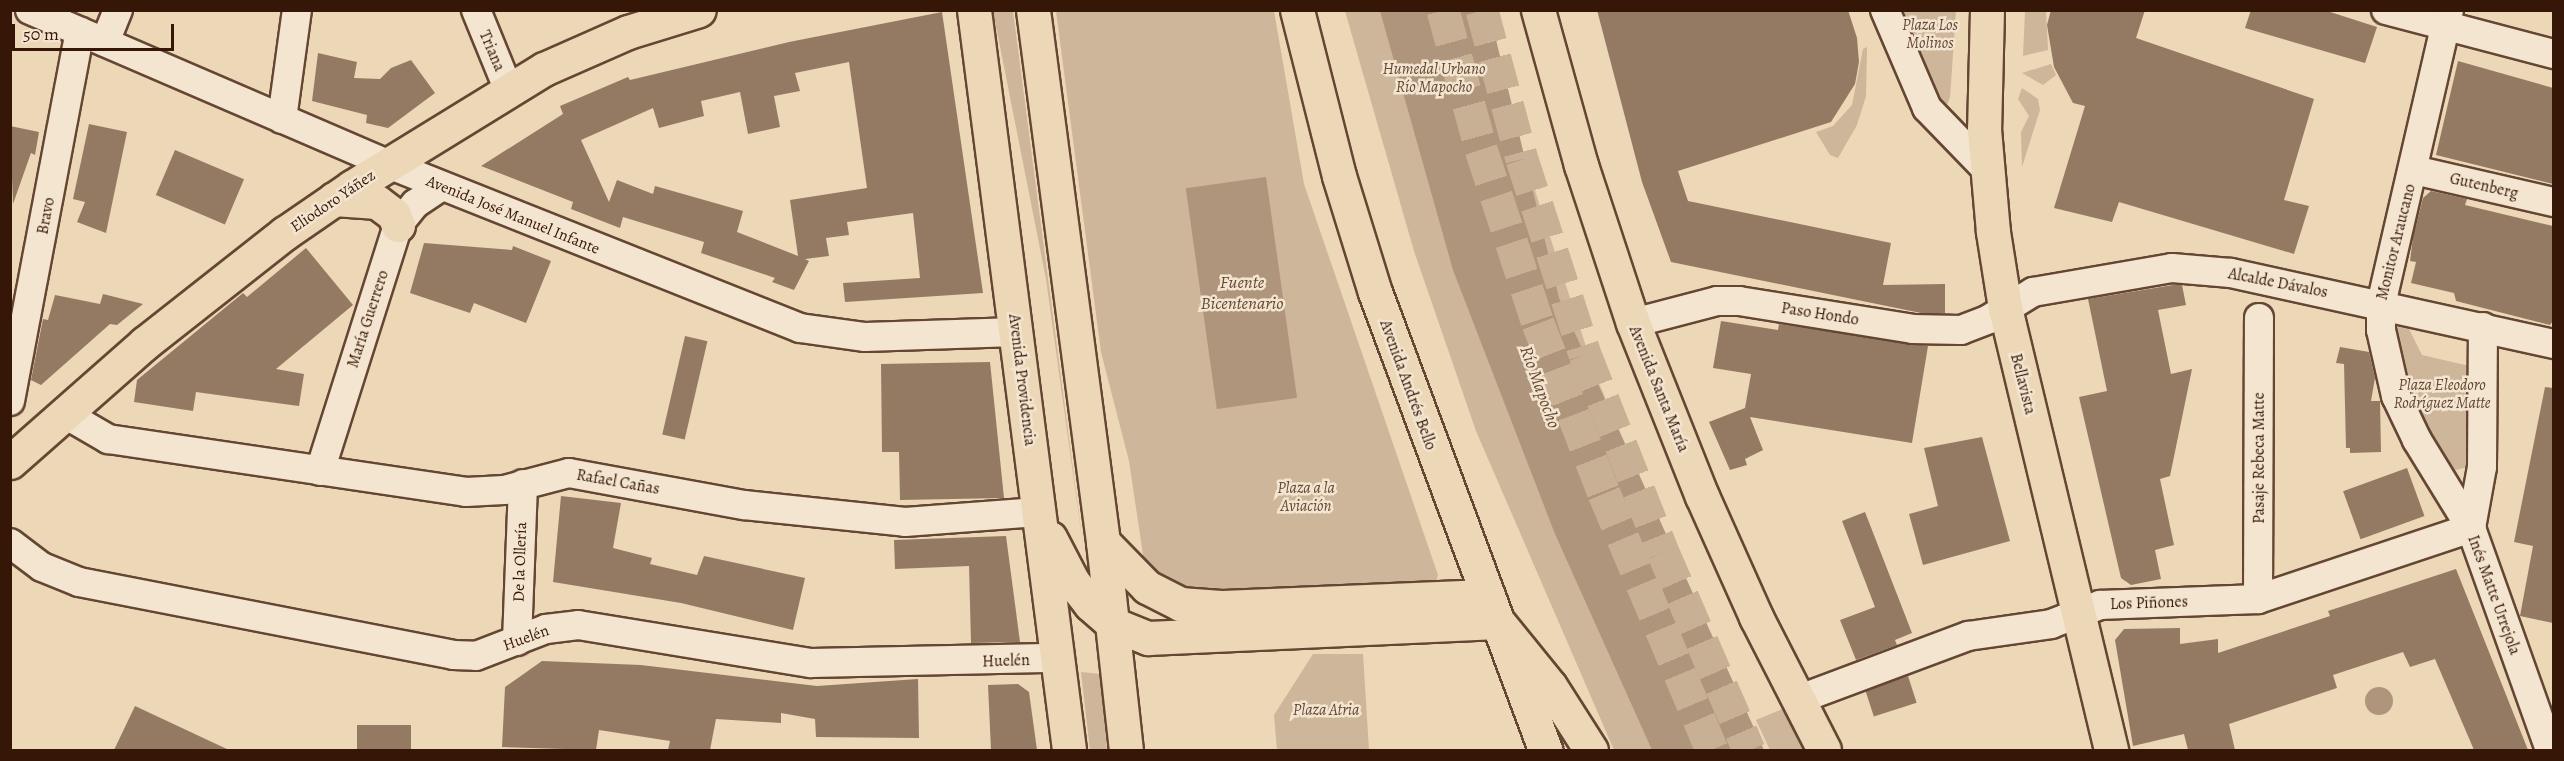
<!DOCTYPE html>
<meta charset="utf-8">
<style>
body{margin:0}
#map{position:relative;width:2564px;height:761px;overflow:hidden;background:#ecd7b7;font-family:Alegreya,serif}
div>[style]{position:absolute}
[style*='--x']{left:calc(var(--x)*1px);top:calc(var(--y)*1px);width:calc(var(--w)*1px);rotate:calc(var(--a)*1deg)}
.green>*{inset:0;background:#cdb699}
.water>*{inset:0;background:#ae957b;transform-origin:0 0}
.round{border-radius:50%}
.building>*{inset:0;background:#957a63;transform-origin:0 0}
.highway-tunnel>*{height:33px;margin-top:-16.5px;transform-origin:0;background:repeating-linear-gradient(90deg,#c8b094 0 33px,transparent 0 49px)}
.roads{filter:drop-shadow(2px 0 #644633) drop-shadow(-2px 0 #644633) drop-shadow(0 2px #644633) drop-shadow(0 -2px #644633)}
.minor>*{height:28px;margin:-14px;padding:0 14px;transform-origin:14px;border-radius:14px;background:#f3e5d0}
.major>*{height:33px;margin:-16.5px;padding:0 16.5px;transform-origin:16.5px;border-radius:16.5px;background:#ecd7b7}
.highway>*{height:33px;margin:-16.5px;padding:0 16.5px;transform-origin:16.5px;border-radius:16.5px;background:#ecd7b7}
span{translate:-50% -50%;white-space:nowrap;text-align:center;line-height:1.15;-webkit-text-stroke:5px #f3e5d0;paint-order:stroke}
.park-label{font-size:16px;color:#634633;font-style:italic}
.street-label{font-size:16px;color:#361607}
.water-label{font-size:18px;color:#664935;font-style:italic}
.frame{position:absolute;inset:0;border:12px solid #361607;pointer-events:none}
.scale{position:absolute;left:12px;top:24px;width:162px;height:27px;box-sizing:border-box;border:3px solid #361607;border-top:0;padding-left:8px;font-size:18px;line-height:21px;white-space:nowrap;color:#361607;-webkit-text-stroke:4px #f3e5d0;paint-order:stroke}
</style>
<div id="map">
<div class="green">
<div style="clip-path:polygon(993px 11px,1013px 11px,1084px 553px,1046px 279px)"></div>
<div style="clip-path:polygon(1056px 11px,1274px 11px,1304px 184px,1438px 575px,1434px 587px,1194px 600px,1145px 568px,1129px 461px,1101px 352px)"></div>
<div style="clip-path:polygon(1345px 11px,1488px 11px,1518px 139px,1595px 374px,1685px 585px,1763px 750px,1614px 750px,1476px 431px,1414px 251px)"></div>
<div style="clip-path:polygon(1894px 11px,1956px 11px,1950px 97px,1945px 110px,1940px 110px)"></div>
<div style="clip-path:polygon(2025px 11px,2046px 11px,2048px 50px,2023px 56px)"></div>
<div style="clip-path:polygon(1867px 47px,1866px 96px,1857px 125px,1838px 158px,1830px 155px,1816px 132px,1833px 126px,1852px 105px,1863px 49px)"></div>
<div style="clip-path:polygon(2051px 64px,2056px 75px,2043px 85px,2022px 73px)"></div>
<div style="clip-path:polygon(2022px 88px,2038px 99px,2040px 110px,2022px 167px,2021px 132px,2029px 116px,2018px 99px)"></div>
<div style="clip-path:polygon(2398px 327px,2409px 329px,2422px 355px,2474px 367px,2472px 466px,2451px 471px,2425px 437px,2389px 338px)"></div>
<div style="clip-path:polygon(1313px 654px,1363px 654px,1369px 750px,1277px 750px,1274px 715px)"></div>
<div style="clip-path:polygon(1081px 672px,1100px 674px,1107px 750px,1090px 750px)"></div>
<div style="clip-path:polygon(1787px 707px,1810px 750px,1770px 750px,1756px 720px)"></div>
</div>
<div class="water">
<div style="clip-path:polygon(1380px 11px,1489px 11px,1559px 298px,1764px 750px,1652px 750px,1555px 534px,1453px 270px)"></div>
<div style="left:1266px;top:177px;width:223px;height:81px;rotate:82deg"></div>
<div class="round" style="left:2365px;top:687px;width:28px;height:28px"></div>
</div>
<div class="building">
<div style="clip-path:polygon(1597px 10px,1848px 10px,1857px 38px,1859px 62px,1855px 84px,1831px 122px,1678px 171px,1688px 201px,1891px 243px,1883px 285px,1945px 284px,1945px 313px,1921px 313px,1671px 262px,1642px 182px)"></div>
<div style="clip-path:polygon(2051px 10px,2145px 10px,2136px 38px,2314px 99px,2284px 200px,2309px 206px,2294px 254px,2119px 202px,2112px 222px,2054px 208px,2085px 106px,2073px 103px,2054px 67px,2047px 25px)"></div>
<div style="clip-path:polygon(2251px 10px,2324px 10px,2377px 27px,2365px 63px,2245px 28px)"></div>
<div style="clip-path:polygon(evenodd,942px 12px,983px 293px,845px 302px,843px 283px,920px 278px,913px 213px,847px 222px,849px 235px,826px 238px,829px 256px,805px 259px,809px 261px,794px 290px,772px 282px,775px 278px,701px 253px,704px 242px,623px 217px,620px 228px,571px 209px,573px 202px,481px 166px,563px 114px,560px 106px,628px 77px,630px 80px,789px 42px,942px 12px,849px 62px,867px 188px,790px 200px,798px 256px,737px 232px,743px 211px,655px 186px,653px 194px,617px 180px,609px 202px,581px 140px,653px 108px,659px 128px,704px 116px,701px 101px,740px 92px,748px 134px,780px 127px,774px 96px,800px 91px,795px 73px,849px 62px)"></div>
<div style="clip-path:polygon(318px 53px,357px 62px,354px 78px,380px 79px,391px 68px,411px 60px,435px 93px,388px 128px,366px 123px,367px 115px,312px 101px)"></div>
<div style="clip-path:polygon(2458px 61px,2553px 88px,2553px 184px,2436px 155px)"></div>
<div style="clip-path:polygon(89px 124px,127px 132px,106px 233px,77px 222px,85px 202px,73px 199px)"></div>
<div style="clip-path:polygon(10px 126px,39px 132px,35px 155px,31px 153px,13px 204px)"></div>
<div style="left:175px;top:150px;width:75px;height:49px;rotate:23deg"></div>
<div style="clip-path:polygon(2431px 191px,2467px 199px,2465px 205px,2553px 226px,2553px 321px,2550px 325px,2456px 301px,2454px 293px,2411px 283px,2416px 262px,2410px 261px,2413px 237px,2423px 198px)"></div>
<div style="clip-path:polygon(424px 243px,512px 250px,513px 246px,551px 261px,526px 323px,474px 303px,470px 313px,410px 293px)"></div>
<div style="clip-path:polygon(306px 248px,353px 305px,276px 369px,304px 374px,299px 406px,196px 392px,193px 411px,134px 402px,137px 380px,243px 293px,247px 297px)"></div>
<div style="clip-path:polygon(2173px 285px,2182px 285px,2186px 305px,2158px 310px,2171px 374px,2192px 369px,2170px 476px,2160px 479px,2174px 545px,2155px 550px,2161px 579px,2131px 585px,2121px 578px,2079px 397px,2107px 391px,2088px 299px)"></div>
<div style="clip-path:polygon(103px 294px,143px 304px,117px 325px,110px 324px,41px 385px,31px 380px,43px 319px,48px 320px,55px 295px,100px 304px)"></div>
<div style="clip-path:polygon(1721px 321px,1778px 330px,1779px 324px,1928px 346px,1912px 443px,1750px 417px,1763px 450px,1745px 459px,1747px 465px,1730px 470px,1709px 422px,1745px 408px,1751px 374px,1713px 368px)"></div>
<div style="left:685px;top:336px;width:23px;height:101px;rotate:13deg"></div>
<div style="clip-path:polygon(2340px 347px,2369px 352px,2375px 378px,2371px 401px,2380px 401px,2381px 452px,2350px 453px,2350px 448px,2346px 448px,2344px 364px,2336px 363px)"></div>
<div style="clip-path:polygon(990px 362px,1004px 498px,900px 500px,899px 452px,882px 452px,881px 364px)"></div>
<div style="clip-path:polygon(2545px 387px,2553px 388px,2553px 623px,2520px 616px,2533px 546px,2514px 542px)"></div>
<div style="clip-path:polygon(1982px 437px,2010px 541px,1923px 565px,1909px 514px,1938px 506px,1924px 448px)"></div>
<div style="left:2407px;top:468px;width:51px;height:68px;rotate:70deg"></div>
<div style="clip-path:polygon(561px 496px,621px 503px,613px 548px,652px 558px,650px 564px,697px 575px,704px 556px,805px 578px,793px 630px,681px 603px,553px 582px)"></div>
<div style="clip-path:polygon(1865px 512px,1912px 633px,1895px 640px,1897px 645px,1856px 660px,1840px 620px,1875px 607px,1842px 521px)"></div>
<div style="clip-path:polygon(1006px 536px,1020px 642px,971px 643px,969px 566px,895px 569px,894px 540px)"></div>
<div style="clip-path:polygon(2456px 569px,2528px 750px,2474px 750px,2435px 659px,2410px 667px,2403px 652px,2333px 675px,2337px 688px,2229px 724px,2235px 750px,2188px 750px,2184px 734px,2133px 746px,2115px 640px,2124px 629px,2180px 628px,2180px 644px,2218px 639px,2218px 653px,2330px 616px,2328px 611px)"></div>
<div style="clip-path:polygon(542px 661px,641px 665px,817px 686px,918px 679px,919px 738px,816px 737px,815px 719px,781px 713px,781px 723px,716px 719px,710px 750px,668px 750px,670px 741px,599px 730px,596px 750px,502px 747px,505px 687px)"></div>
<div style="left:1908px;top:676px;width:28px;height:45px;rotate:72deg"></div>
<div style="clip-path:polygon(1018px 684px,1029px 692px,1037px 750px,991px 750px,988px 685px)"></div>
<div style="clip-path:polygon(135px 706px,229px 750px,114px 750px)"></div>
<div style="left:411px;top:725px;width:25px;height:54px;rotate:90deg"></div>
</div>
<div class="highway-tunnel">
<div style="--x:1443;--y:10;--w:144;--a:74.7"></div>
<div style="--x:1481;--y:149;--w:183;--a:71.9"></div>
<div style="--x:1538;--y:323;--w:182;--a:68.8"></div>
<div style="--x:1604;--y:493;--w:279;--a:67.2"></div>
<div style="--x:1482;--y:10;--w:154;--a:75"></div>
<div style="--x:1522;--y:159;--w:205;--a:72.1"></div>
<div style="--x:1585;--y:354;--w:213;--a:68.5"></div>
<div style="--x:1663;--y:552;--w:216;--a:66.5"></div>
</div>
<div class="roads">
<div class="minor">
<div style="--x:30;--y:10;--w:390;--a:23.3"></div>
<div style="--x:388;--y:164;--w:443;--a:21.7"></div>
<div style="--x:800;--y:328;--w:66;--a:7.9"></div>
<div style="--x:865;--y:337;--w:151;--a:-1.9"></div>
<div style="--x:476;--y:10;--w:87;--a:67.8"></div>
<div style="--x:1885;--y:10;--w:107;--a:66.8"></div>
<div style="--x:1927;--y:108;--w:86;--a:45.9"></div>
<div style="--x:2386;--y:10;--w:174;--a:14.7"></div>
<div style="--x:2449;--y:10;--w:302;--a:103"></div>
<div style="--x:2381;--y:304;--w:26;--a:90"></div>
<div style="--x:2381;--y:330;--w:68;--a:77.2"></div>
<div style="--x:2396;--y:396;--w:49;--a:64.5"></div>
<div style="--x:2417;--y:440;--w:103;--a:58.5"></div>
<div style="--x:2471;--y:528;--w:236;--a:70.4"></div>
<div style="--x:105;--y:42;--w:35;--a:-68"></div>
<div style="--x:282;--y:119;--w:110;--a:-82.2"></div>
<div style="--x:2414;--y:170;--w:144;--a:12.9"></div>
<div style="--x:1633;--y:323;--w:87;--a:-14.7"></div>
<div style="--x:1717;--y:301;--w:22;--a:0"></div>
<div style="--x:1739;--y:301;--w:176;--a:9.1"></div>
<div style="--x:1913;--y:329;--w:48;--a:1.2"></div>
<div style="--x:1961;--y:330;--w:30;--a:-21"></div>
<div style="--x:1989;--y:319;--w:52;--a:-31.5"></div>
<div style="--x:2033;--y:292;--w:141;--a:-9.8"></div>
<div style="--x:2172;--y:268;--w:59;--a:4.8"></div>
<div style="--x:2231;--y:273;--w:331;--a:12.4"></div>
<div style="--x:10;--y:401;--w:376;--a:-79.3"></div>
<div style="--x:65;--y:414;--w:50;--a:30.2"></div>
<div style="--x:108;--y:439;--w:362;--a:8.4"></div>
<div style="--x:466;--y:492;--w:38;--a:-3"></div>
<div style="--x:504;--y:490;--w:67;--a:-14.7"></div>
<div style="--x:569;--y:473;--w:178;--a:10.4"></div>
<div style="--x:744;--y:505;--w:162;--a:6"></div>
<div style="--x:905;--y:522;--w:133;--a:-4.3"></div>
<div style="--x:320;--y:471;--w:258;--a:-72.4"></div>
<div style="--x:398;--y:225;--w:27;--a:-51"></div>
<div style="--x:415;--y:204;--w:32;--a:-34"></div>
<div style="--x:2471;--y:528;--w:62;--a:-79.8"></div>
<div style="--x:2482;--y:467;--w:140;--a:-89.6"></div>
<div style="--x:10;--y:543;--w:40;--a:37"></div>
<div style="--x:42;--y:567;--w:40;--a:22"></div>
<div style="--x:79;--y:582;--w:381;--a:11"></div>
<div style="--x:453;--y:655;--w:23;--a:2"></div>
<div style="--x:476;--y:656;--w:75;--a:-21.1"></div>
<div style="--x:546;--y:629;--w:32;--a:-7"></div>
<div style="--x:578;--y:625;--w:236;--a:9.3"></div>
<div style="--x:811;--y:663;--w:246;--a:-1.2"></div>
<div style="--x:2258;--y:599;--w:281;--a:-89.8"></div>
<div style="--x:517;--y:641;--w:157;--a:-87.8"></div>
<div style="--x:1797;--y:700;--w:183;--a:-20.5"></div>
<div style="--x:1968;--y:636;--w:84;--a:-8.2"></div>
<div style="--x:2051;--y:624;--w:53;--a:-21.2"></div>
<div style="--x:2100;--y:605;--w:158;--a:-2.2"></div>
<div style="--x:2258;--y:599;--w:225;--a:-18.4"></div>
</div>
<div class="major">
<div style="--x:974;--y:10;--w:746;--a:82.68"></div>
<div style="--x:1033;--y:10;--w:537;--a:82.5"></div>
<div style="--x:1103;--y:542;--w:209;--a:83.7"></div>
<div style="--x:1297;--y:10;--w:171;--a:75.8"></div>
<div style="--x:1339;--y:176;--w:121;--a:72.8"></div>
<div style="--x:1375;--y:292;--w:489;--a:69.6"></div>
<div style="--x:1538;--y:10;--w:161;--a:74.5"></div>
<div style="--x:1581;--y:165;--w:166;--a:71.8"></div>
<div style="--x:1633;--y:323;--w:186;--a:68.3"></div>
<div style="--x:1702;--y:496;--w:133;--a:65.9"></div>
<div style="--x:1756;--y:617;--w:149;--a:62.9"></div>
<div style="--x:1987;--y:10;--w:119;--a:91.4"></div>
<div style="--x:1984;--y:129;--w:103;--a:85"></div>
<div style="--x:1993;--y:232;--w:77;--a:81"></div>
<div style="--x:2005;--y:308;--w:455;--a:76.5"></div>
<div style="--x:334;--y:199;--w:43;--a:4"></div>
<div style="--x:377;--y:202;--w:21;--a:37"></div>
<div style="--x:394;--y:215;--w:11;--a:68"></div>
<div style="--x:10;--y:462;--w:180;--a:-41.4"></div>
<div style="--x:145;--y:343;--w:178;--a:-38.2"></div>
<div style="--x:285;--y:233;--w:81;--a:-34.5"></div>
<div style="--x:352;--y:187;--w:225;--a:-31.6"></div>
<div style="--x:544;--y:69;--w:92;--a:-23.8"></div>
<div style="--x:628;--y:32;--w:74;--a:-17.2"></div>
<div style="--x:1050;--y:538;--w:50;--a:62.4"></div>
<div style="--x:1073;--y:582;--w:28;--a:52"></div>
<div style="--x:1090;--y:604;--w:30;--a:41"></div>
<div style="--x:1113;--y:624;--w:38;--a:22"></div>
<div style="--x:1148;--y:638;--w:350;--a:-2.6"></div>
<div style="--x:1103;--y:542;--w:63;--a:45.6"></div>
<div style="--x:1147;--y:587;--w:37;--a:27"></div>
<div style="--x:1180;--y:604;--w:41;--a:4.2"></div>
<div style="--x:1221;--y:607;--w:267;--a:-2.4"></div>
</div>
<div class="highway">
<div style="--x:1498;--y:622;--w:82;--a:50.9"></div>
<div style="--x:1550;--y:686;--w:76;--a:57.4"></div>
</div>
</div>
<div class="park-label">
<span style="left:1930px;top:34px">Plaza Los<br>Molinos</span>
<span style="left:1434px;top:78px">Humedal Urbano<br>Río Mapocho</span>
<span style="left:2442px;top:394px">Plaza Eleodoro<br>Rodríguez Matte</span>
<span style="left:1306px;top:497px">Plaza a la<br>Aviación</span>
<span style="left:1326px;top:710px">Plaza Atria</span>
</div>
<div class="street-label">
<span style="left:492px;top:51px;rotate:67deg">Triana</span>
<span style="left:2484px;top:186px;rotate:13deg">Gutenberg</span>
<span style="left:333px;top:201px;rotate:-34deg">Eliodoro Yáñez</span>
<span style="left:513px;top:215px;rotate:22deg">Avenida José Manuel Infante</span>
<span style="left:46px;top:216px;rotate:-79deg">Bravo</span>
<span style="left:2396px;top:242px;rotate:-76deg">Monitor Araucano</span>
<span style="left:2278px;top:283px;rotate:11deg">Alcalde Dávalos</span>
<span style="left:1820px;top:314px;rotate:9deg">Paso Hondo</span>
<span style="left:368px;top:319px;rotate:-72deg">María Guerrero</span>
<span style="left:1022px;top:380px;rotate:83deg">Avenida Providencia</span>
<span style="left:2023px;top:384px;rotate:76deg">Bellavista</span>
<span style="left:1408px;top:385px;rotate:70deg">Avenida Andrés Bello</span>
<span style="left:1659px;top:389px;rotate:68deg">Avenida Santa María</span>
<span style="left:2259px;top:458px;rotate:-90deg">Pasaje Rebeca Matte</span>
<span style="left:618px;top:482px;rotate:10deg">Rafael Cañas</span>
<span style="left:520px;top:562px;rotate:-88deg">De la Ollería</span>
<span style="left:2494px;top:595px;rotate:70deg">Inés Matte Urrejola</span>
<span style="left:2149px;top:603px;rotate:-2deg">Los Piñones</span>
<span style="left:526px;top:638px;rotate:-20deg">Huelén</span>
<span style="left:1006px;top:661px;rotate:-2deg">Huelén</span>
</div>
<div class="water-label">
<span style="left:1242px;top:293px">Fuente<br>Bicentenario</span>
<span style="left:1540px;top:387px;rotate:70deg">Río Mapocho</span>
</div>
<div class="frame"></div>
<div class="scale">50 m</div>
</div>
